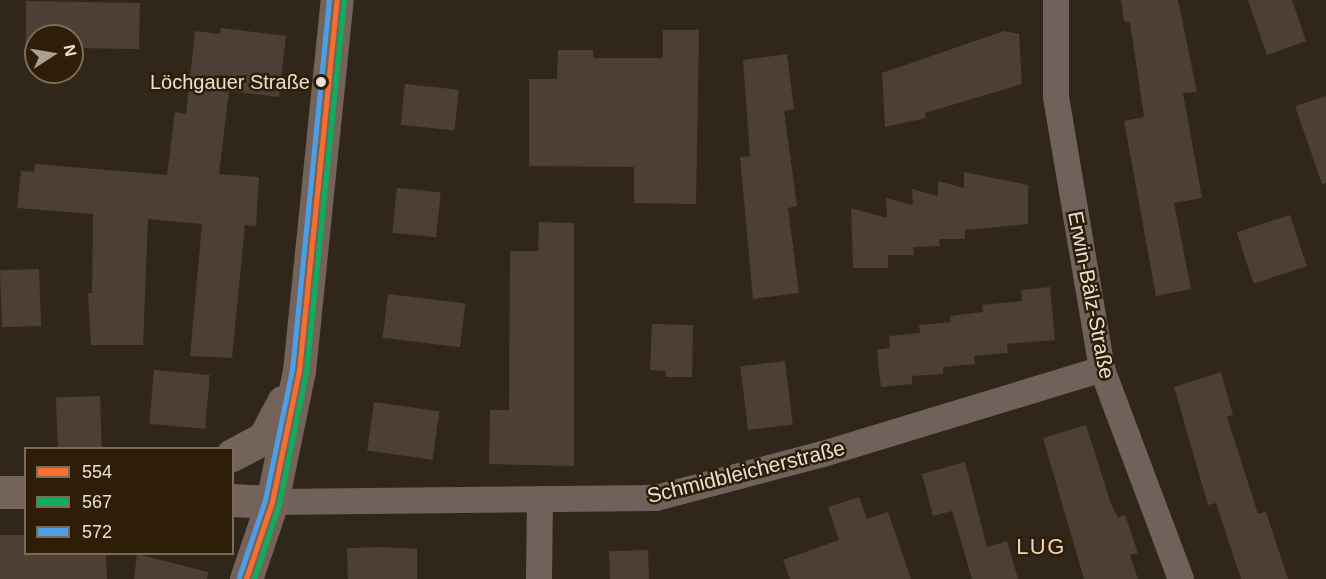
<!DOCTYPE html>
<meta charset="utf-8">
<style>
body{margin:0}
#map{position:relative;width:1326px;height:579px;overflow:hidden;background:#30271a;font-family:Helvetica,sans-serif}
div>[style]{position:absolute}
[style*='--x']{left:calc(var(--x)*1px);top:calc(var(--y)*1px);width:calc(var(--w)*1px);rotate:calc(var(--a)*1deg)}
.building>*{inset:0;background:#4d3f35;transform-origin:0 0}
.street>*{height:26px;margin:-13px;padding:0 13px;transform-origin:13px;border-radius:13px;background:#70625b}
.secondary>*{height:33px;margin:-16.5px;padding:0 16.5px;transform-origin:16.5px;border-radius:16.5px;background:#74635b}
.bus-1>*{height:4.5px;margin:-2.25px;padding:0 2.25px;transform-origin:2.25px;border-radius:2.25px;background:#f46f30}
.bus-2>*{height:4.5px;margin:-2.25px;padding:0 2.25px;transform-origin:2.25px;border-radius:2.25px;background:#0daf5c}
.bus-3>*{height:4.5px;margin:-2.25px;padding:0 2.25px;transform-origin:2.25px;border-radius:2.25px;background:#4d9ee5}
.dots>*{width:16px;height:16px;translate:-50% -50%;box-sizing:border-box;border:3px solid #2e1e08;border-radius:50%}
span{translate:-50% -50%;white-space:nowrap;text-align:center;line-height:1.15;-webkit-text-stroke:5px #2e1e08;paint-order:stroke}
.bus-label{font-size:20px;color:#ebe0d3}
.right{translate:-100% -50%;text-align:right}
.street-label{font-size:21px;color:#ebe0d3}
.neighbourhood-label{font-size:22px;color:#ebd6bb;letter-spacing:1.5px}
.legend{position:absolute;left:24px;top:447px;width:210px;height:108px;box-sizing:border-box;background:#2e1e08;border:2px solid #7a6c59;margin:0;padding:8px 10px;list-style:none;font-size:18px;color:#ebe0d3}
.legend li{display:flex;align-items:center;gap:12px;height:30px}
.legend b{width:30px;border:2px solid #7a6c59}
.north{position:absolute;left:24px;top:24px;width:60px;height:60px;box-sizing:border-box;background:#2e1e08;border:2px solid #7a6c59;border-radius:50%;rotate:78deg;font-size:16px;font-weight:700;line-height:24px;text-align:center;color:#ebe0d3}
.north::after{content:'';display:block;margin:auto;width:21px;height:27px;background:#aa9f92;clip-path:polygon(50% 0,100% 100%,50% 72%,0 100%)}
</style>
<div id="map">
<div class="building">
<div style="clip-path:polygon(1121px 0,1178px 0,1197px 92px,1183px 93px,1202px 198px,1174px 203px,1191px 289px,1156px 296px,1124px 121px,1144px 117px,1130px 23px,1124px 21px)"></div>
<div style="clip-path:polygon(1248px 0,1292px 0,1306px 41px,1267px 55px)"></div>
<div style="clip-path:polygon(26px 1px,140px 3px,139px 49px,72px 48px,72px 36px,36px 36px,36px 48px,26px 47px)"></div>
<div style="clip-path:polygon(221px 28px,286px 36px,279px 97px,229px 91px,219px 174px,259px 177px,256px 226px,245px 225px,232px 358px,190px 356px,202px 224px,148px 219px,143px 345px,91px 345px,88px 293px,92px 293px,93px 214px,17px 208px,21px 171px,34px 172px,35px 164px,167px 175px,175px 112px,186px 114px,195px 31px,220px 34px)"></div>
<div style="clip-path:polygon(663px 30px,699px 30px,696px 204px,634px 203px,634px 167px,529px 166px,529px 79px,557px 79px,558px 50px,593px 50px,593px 58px,663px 58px)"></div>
<div style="clip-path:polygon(1004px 31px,1019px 34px,1022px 84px,925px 113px,926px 118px,885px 127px,882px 73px)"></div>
<div style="clip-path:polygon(787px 54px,794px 109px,784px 111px,797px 206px,788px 208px,799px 293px,753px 299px,740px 157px,750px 156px,743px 60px)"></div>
<div style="left:405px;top:84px;width:54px;height:41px;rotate:6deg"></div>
<div style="clip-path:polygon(1326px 96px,1326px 183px,1322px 184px,1295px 106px)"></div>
<div style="clip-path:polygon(964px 172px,1028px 185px,1028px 224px,965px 230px,965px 239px,939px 239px,940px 246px,913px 247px,914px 255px,888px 255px,888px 268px,853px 268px,851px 208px,887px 218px,886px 198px,913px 205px,912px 189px,938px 196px,938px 181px,964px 188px)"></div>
<div style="left:397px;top:188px;width:44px;height:45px;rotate:6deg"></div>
<div style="left:1290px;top:215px;width:54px;height:56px;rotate:72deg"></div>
<div style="clip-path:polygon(539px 222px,574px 223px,574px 466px,489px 464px,490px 410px,509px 410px,510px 251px,538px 251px)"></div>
<div style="left:39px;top:269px;width:57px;height:39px;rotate:88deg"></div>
<div style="clip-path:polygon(1050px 287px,1055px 340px,1007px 344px,1008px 353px,974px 356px,975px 364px,943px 367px,943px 374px,912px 376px,912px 384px,881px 387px,877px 350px,890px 348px,889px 336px,920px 333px,919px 325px,951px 322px,950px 316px,983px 312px,982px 305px,1022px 301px,1021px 290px)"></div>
<div style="left:388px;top:294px;width:78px;height:44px;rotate:7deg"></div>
<div style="clip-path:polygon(652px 324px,693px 325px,692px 377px,666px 377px,666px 371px,650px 370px)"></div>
<div style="left:785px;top:361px;width:64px;height:45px;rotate:83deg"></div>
<div style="left:154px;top:370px;width:56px;height:54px;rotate:5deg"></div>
<div style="clip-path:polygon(1221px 372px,1233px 415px,1227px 417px,1258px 514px,1266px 512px,1288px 579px,1241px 579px,1216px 503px,1208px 505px,1174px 387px)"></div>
<div style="left:100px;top:396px;width:52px;height:44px;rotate:88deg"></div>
<div style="left:374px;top:402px;width:66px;height:49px;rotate:8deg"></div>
<div style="clip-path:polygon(1086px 425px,1111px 504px,1118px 518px,1125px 515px,1138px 553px,1130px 555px,1138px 579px,1084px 579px,1043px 438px)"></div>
<div style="clip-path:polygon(965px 462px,987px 547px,1007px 541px,1018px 579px,972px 579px,952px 511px,933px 516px,922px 474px)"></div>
<div style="clip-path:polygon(859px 497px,867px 519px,888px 512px,911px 579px,790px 579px,783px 560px,839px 540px,828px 507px)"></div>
<div style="clip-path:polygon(0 535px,26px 535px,26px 554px,106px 554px,107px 579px,0 579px)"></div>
<div style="clip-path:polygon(384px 547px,417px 549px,417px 579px,348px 579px,347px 548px)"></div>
<div style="left:648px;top:550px;width:29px;height:39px;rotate:88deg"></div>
<div style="clip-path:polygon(137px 554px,208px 572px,207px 579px,134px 579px)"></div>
</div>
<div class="street">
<div style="--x:1056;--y:0;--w:97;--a:90"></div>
<div style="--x:1056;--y:97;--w:276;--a:80.4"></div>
<div style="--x:1102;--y:369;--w:224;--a:69.4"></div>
<div style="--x:272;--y:502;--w:384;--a:-0.6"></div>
<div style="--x:656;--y:498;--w:173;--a:-14.8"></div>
<div style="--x:823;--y:454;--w:292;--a:-16.9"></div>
<div style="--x:539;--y:579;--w:79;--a:-89.3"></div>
</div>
<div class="secondary">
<div style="--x:232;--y:455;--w:36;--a:-28"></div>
<div style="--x:264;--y:438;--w:41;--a:-62.2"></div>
<div style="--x:0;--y:492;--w:26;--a:0"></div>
<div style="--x:232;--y:500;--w:40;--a:2.9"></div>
<div style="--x:246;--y:579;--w:81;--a:-71.3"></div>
<div style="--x:272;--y:502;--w:134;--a:-78.4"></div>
<div style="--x:299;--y:371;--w:373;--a:-84.2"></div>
</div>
<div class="bus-1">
<div style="--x:246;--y:579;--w:81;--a:-71.3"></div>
<div style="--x:272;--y:502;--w:134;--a:-78.4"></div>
<div style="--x:299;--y:371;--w:373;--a:-84.2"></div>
</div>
<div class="bus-2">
<div style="--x:254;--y:579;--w:79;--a:-71.6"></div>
<div style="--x:279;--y:504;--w:134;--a:-78.4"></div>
<div style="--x:306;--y:373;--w:374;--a:-84.2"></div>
</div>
<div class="bus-3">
<div style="--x:239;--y:577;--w:81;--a:-71.3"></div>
<div style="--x:265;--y:500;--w:133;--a:-78.3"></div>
<div style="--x:292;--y:370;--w:372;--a:-84.3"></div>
</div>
<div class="dots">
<div style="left:321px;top:82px;background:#ebe0d3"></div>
</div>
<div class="bus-label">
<span class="right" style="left:310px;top:82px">Löchgauer Straße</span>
</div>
<div class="street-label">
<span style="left:1091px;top:295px;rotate:79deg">Erwin-Bälz-Straße</span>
<span style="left:746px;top:472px;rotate:-14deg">Schmidbleicherstraße</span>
</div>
<div class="neighbourhood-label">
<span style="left:1041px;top:547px">LUG</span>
</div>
<ul class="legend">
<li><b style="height:8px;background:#f46f30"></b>554</li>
<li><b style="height:8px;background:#0daf5c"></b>567</li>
<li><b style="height:8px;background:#4d9ee5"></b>572</li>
</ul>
<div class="north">N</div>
</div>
